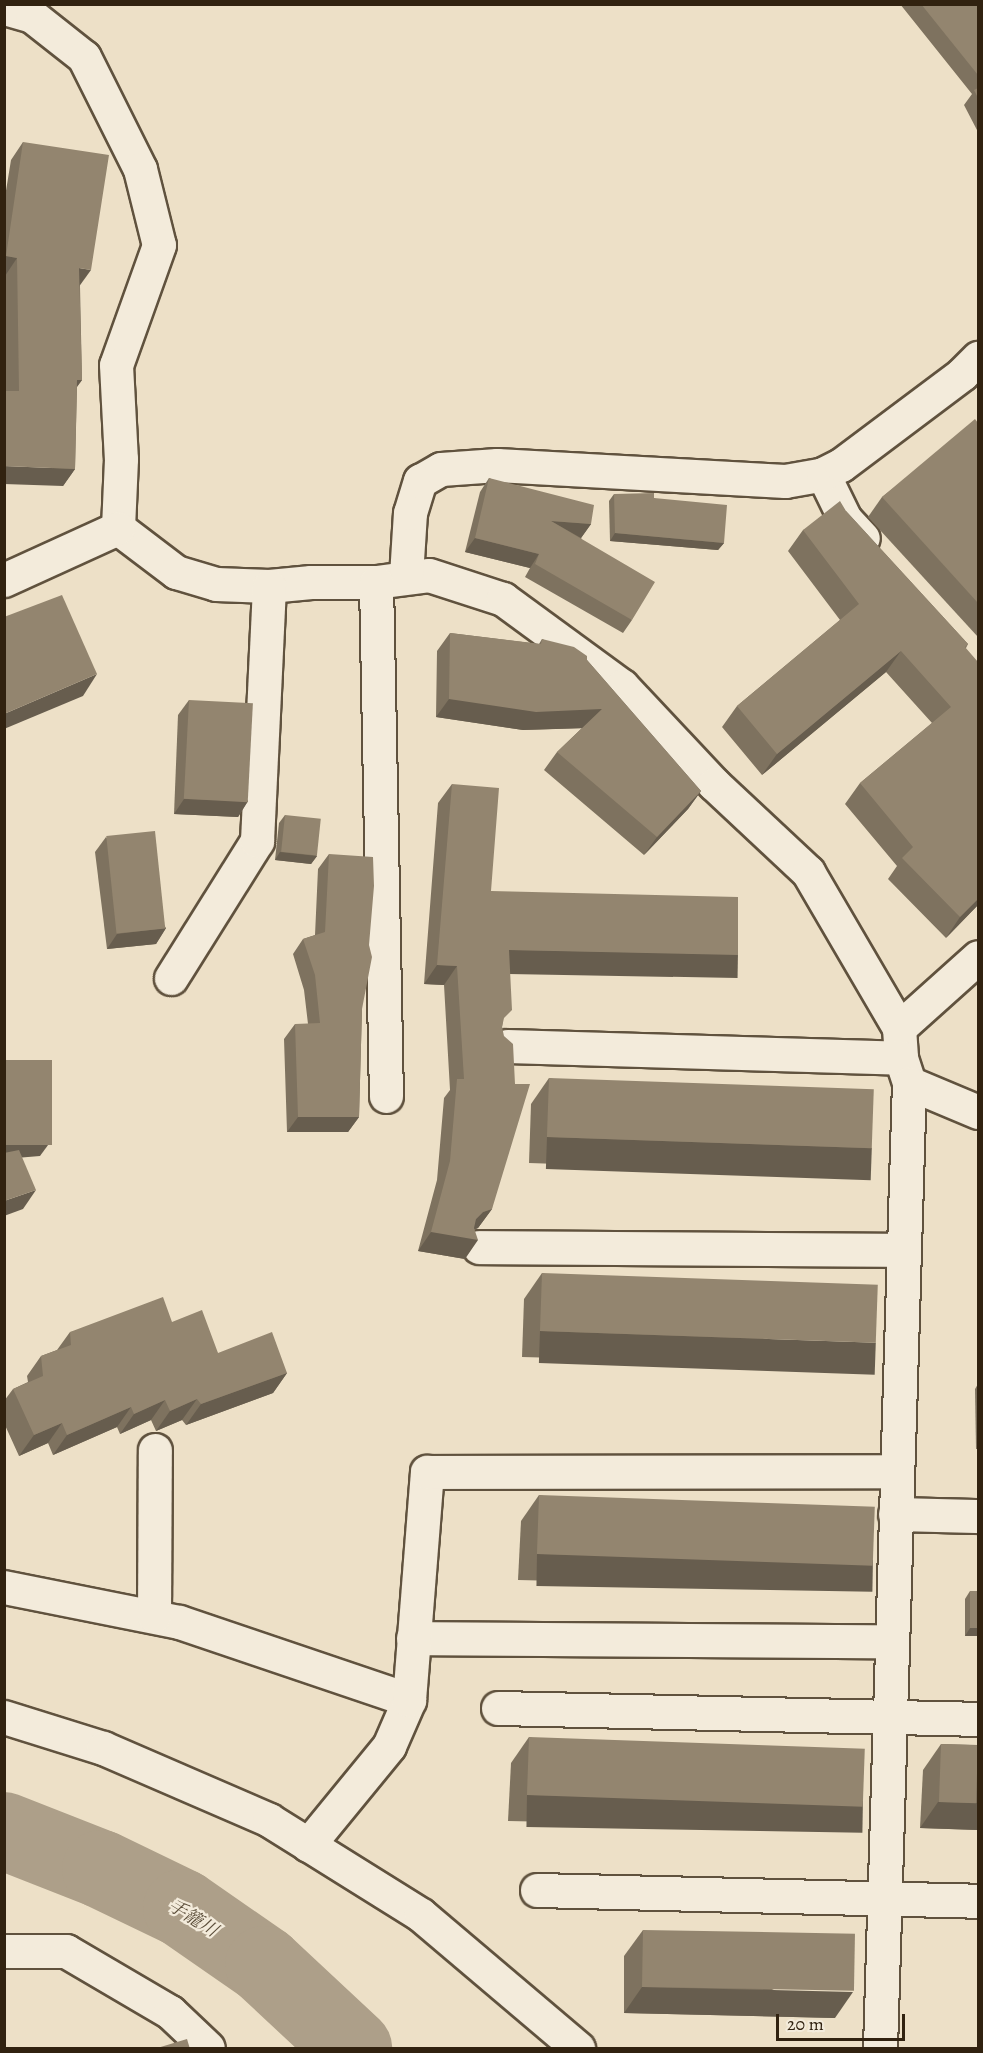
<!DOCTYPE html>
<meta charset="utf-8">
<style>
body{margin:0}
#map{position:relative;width:983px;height:2053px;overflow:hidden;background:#ede0c7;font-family:Alegreya,"Noto Serif JP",serif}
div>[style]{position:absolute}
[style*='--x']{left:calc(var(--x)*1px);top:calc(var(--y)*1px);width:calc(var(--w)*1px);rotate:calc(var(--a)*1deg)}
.river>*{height:78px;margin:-39px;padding:0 39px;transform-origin:39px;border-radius:39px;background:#ad9f89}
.roads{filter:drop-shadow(2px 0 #60523e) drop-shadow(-2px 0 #60523e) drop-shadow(0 2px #60523e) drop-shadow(0 -2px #60523e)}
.street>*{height:33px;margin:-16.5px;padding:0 16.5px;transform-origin:16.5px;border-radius:16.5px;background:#f3ebdb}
.wall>*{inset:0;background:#7e725f}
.shaded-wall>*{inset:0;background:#675d4e;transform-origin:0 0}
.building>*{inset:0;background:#93856f;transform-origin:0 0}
span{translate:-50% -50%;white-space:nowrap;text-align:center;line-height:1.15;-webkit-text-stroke:4.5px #f3ebdb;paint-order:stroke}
.water-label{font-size:18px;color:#5c4e3a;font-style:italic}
.frame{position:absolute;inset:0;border:6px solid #312210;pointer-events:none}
.scale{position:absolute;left:776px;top:2014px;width:129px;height:27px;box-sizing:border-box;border:3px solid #312210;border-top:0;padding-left:8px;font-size:18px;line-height:21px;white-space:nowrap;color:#312210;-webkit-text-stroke:4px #f3ebdb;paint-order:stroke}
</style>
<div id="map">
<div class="river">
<div style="--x:4;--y:1831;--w:104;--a:21.4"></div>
<div style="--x:101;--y:1869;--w:90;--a:25.7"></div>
<div style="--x:182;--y:1908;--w:100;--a:34.8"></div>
<div style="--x:264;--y:1965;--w:122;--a:43"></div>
</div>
<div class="roads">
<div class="street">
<div style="--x:4;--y:8;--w:29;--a:16"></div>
<div style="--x:32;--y:16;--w:66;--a:38.3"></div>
<div style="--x:84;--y:57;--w:125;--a:63.4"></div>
<div style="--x:140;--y:169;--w:78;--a:76"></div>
<div style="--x:159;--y:245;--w:127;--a:109.7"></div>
<div style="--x:116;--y:365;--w:94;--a:87"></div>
<div style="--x:121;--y:459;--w:69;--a:92.5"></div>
<div style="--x:118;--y:528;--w:73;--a:37.2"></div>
<div style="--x:176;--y:572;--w:42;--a:16.7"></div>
<div style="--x:216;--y:584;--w:53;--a:2.2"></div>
<div style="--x:269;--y:586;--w:42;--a:-5.4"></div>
<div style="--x:311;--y:582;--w:65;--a:0"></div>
<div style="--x:376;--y:582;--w:53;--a:-7.5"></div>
<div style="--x:429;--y:575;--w:78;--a:18"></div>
<div style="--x:503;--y:599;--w:147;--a:36.2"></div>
<div style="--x:622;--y:686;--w:134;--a:46.8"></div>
<div style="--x:714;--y:784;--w:129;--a:43.1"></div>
<div style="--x:808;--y:872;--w:181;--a:59.7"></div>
<div style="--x:899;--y:1028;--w:30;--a:86"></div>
<div style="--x:901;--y:1058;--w:26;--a:72"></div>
<div style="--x:909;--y:1083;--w:75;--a:22.8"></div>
<div style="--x:823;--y:474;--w:50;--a:63.9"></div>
<div style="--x:845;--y:519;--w:26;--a:47"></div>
<div style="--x:406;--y:576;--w:63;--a:-86.4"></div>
<div style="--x:410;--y:513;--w:34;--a:-73"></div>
<div style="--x:420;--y:481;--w:24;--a:-30"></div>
<div style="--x:441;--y:469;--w:56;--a:-4.1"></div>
<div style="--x:497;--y:465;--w:288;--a:3.2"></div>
<div style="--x:785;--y:481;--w:39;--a:-10"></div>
<div style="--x:823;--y:474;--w:20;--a:-27"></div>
<div style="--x:841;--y:465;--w:151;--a:-36.9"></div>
<div style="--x:962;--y:374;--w:23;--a:-45"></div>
<div style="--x:4;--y:580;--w:125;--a:-24.5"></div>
<div style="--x:376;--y:582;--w:514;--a:88.89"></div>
<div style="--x:171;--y:978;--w:162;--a:-57.9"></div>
<div style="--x:257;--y:841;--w:255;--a:-87.3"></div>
<div style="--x:899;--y:1028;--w:106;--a:-41.9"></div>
<div style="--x:507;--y:1046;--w:394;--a:1.7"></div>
<div style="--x:479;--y:1247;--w:424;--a:0.4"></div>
<div style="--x:895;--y:1514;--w:83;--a:1.4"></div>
<div style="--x:4;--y:1587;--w:178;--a:11.3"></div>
<div style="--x:179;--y:1622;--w:243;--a:18.7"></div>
<div style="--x:154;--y:1616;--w:166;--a:-89.7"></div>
<div style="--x:413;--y:1638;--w:478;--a:0.4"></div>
<div style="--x:498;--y:1708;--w:480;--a:1.3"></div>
<div style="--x:4;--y:1717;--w:104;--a:17.4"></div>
<div style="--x:103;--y:1748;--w:181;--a:23.4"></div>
<div style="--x:269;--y:1820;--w:179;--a:32"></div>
<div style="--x:421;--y:1915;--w:206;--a:40.3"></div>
<div style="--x:308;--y:1845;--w:128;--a:-50.7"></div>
<div style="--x:389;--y:1746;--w:50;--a:-66.5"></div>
<div style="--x:409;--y:1700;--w:229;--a:-85.5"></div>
<div style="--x:427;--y:1472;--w:469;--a:-0.1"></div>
<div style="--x:537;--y:1890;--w:441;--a:1.4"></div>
<div style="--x:4;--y:1951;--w:62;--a:0"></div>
<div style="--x:66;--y:1951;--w:121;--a:30.4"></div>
<div style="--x:170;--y:2012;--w:52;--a:43.5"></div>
<div style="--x:880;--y:2048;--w:965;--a:-88.28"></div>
</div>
</div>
<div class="wall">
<div style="clip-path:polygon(900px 4px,978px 4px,978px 132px,964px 105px,972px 94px)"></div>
<div style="clip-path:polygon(23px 142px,80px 286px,82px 380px,77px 387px,75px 469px,63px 486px,6px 391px,4px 276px,4px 203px,11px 160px)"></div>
<div style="clip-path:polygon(978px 423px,978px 637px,868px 517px,882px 497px)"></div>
<div style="clip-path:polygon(489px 478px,591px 524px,581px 538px,632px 620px,623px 633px,525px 577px,530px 568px,465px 552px,480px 492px)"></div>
<div style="clip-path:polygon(614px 494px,654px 498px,724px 543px,718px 550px,610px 541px,609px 501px)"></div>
<div style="clip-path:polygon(846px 511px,968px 644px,966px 648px,978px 905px,946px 938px,888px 879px,897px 866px,845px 804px,860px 783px,932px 723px,886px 672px,762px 775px,722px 727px,737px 706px,840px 620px,788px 551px,803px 530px)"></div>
<div style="clip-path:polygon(450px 633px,539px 644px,542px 639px,587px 660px,701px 791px,688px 809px,644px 855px,544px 770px,557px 752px,582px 728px,523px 730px,436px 717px,437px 651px)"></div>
<div style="clip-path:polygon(189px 700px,248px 801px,238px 817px,174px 814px,178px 715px)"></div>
<div style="clip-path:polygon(452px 784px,491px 891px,724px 974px,510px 969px,502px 1027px,492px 1209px,478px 1228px,474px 1230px,465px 1259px,418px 1251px,437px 1180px,444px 1098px,450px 1090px,444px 985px,424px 984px,438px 803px)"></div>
<div style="clip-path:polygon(285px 815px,317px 856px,311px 864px,275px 860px,279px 823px)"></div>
<div style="clip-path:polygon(106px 837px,166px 928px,156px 944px,107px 949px,95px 852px)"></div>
<div style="clip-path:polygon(329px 854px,362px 1009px,359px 1117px,348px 1132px,287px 1132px,284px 1039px,295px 1024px,308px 1024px,304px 990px,293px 954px,303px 939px,315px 935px,318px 869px)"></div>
<div style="clip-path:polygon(549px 1078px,872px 1148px,854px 1174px,529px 1163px,531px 1104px)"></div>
<div style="clip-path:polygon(542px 1273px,858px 1366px,522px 1357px,524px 1299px)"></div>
<div style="clip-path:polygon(172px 1322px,218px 1353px,287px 1373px,273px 1393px,186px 1425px,182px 1420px,156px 1431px,151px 1420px,120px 1434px,117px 1427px,53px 1455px,48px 1443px,19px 1456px,4px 1423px,4px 1401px,13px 1389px,28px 1382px,27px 1376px,41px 1356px,57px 1350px,70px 1332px)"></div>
<div style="clip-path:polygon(978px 1384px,978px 1449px,976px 1449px,975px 1389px)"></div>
<div style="clip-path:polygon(539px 1495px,873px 1562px,855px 1588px,518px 1580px,521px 1521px)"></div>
<div style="clip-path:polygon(970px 1591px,978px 1636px,965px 1636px,965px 1599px)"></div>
<div style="clip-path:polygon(529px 1737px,845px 1828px,508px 1821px,511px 1763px)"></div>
<div style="clip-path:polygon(941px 1744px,978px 1745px,978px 1830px,920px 1828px,923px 1770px)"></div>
<div style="clip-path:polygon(643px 1930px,835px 2018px,624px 2013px,624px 1956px)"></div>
</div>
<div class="shaded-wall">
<div style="clip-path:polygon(6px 256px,17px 258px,5px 276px,4px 258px)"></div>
<div style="clip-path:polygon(79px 268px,91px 270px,78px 288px)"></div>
<div style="clip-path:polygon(77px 380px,82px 380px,69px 397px)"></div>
<div style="clip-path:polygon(4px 466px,75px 469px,63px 486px,4px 484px)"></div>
<div style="clip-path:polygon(551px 521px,591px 524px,581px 538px)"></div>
<div style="clip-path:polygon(615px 533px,724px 543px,718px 550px,610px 541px)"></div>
<div style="clip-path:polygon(475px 538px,539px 554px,530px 568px,465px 552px)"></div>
<div style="clip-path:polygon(901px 651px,886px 672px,762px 775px,777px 754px)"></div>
<div style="clip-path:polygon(97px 674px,83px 696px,4px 729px,4px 714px)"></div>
<div style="clip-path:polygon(449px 699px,602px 709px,589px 728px,523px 730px,436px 717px)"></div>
<div style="clip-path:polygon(701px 791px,688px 809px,644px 855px,657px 837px)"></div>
<div style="clip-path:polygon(184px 799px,248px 801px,238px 817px,174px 814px)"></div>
<div style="clip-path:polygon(280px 852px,317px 856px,311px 864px,275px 860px)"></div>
<div style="clip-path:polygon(978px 899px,978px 905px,946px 938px,960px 917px)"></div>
<div style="clip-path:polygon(166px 928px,156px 944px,107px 949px,117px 934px)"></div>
<div style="left:509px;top:950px;width:229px;height:24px;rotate:1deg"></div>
<div style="clip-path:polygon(437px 965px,457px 966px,444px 985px,424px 984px)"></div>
<div style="clip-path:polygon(298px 1117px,359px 1117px,348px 1132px,287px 1132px)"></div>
<div style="left:547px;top:1137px;width:325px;height:32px;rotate:2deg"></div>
<div style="clip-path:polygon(51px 1141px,40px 1156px,4px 1159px,4px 1145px)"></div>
<div style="clip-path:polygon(36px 1190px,23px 1209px,4px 1216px,4px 1201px)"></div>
<div style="clip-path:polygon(492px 1209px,478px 1228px,469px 1231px,478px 1240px,465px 1259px,418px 1251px,431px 1232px,476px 1219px,483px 1212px)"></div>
<div style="left:540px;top:1331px;width:336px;height:32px;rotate:2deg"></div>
<div style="clip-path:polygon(287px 1373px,273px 1393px,186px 1425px,201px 1404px)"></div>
<div style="clip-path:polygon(197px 1399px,182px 1420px,156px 1431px,170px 1411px)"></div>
<div style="clip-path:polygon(165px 1400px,151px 1420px,120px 1434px,134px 1414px)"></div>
<div style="clip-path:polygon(131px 1407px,117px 1427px,53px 1455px,67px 1435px)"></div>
<div style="clip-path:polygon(62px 1423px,48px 1443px,19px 1456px,34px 1435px)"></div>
<div style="left:537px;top:1554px;width:336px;height:32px;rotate:1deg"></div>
<div style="clip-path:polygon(970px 1628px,978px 1628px,978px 1636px,965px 1636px)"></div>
<div style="left:527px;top:1795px;width:336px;height:32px;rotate:1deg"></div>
<div style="clip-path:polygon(938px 1802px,978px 1803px,978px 1830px,920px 1828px)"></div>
<div style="clip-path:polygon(642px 1987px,853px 1992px,835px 2018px,624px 2013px)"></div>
</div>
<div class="building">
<div style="clip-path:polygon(921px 4px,978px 4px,978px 75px)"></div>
<div style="clip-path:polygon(978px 88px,978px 98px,974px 90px)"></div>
<div style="clip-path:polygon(23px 142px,109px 155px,91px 270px,79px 268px,82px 380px,77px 380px,75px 469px,4px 466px,4px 391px,19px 391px,17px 258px,6px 256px)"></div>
<div style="clip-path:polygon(975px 419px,978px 423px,978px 603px,882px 497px)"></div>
<div style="clip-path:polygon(489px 478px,594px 505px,591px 524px,551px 521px,655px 582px,632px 620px,535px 564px,539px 554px,475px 538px)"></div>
<div style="clip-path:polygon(654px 493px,654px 498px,727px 505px,724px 543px,615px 533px,614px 494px)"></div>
<div style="clip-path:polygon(840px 501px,846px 511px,968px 644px,965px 647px,978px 662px,978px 899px,960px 917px,902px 858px,913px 847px,860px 783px,951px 707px,901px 651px,777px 754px,737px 706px,859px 604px,803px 530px)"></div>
<div style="clip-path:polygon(62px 595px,97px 674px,4px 714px,4px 617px)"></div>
<div style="clip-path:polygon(450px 633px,541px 644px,542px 639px,574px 647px,587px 656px,587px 660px,701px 791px,657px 837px,557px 752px,602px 709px,536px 712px,449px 699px)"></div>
<div style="left:189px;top:700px;width:64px;height:99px;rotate:3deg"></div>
<div style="clip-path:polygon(452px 784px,499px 788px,491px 891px,738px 897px,738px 955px,509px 950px,512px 1010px,504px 1018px,502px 1027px,504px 1036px,513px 1044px,515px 1084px,530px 1084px,492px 1209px,483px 1212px,476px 1219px,474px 1228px,478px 1240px,431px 1232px,450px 1161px,457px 1079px,464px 1079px,457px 966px,437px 965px)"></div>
<div style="left:285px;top:815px;width:36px;height:37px;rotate:6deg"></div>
<div style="left:155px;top:831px;width:98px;height:49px;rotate:84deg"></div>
<div style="clip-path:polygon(329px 854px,373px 857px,374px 886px,369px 945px,372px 957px,362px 1009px,359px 1117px,298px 1117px,295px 1024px,320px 1023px,315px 975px,303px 939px,325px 932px)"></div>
<div style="left:5px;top:1060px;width:47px;height:85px"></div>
<div style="left:549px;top:1078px;width:325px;height:59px;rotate:2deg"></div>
<div style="clip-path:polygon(19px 1150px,36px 1190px,4px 1201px,4px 1153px)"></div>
<div style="left:542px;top:1273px;width:336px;height:58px;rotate:2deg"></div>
<div style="clip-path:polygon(163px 1297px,172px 1322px,202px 1310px,218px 1353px,272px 1332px,287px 1373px,201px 1404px,197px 1399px,170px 1411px,165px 1400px,134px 1414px,131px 1407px,67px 1435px,62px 1423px,34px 1435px,13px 1389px,43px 1376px,41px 1356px,71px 1345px,70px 1332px)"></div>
<div style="left:539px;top:1495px;width:336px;height:59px;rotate:2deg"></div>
<div style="left:970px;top:1591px;width:8px;height:37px"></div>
<div style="left:529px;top:1737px;width:336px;height:58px;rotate:2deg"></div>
<div style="left:941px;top:1744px;width:37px;height:58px;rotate:2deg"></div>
<div style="left:643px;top:1930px;width:212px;height:57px;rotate:1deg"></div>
<div style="clip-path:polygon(187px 2039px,190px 2049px,154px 2049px)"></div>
</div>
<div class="water-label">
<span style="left:193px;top:1918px;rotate:32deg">手籠川</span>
</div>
<div class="frame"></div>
<div class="scale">20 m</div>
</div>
